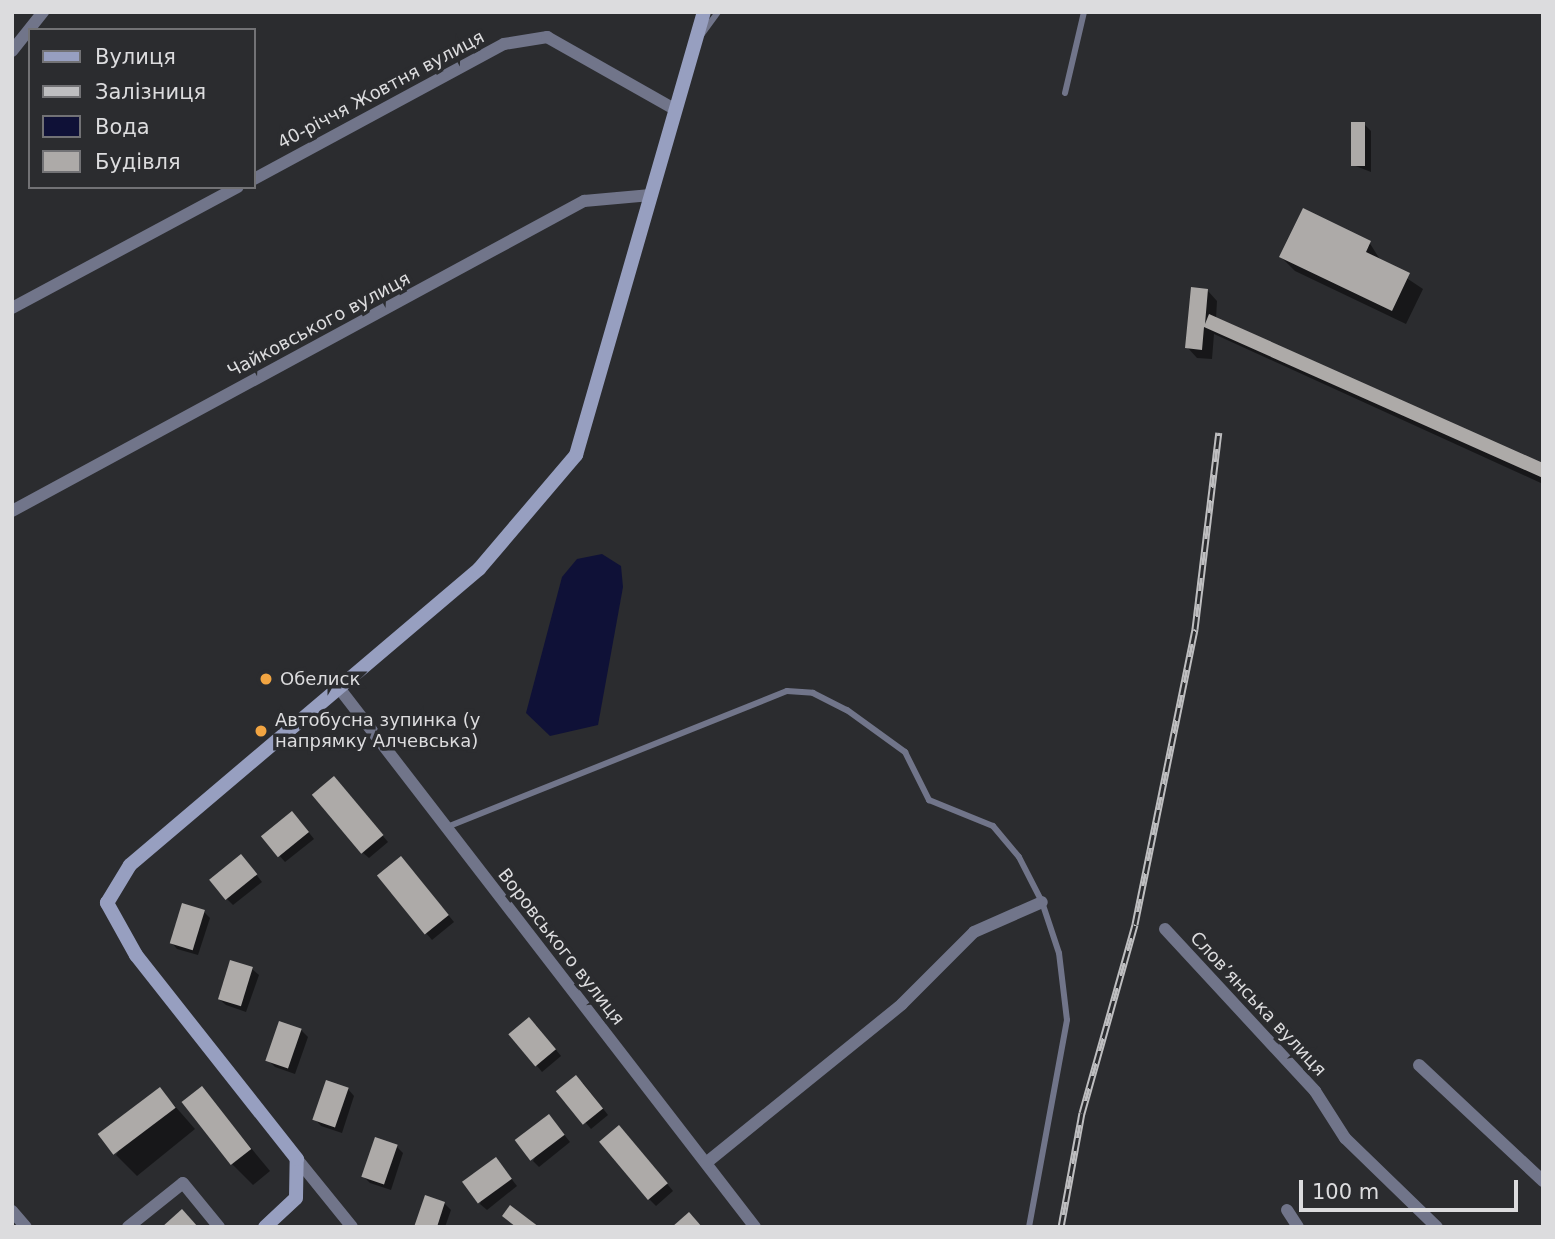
<!DOCTYPE html>
<meta charset="utf-8">
<style>
body{margin:0}
#map{position:relative;width:1555px;height:1239px;overflow:hidden;background:#2b2c2f;font-family:"DejaVu Sans",sans-serif}
div>[style]{position:absolute}
[style*='--x']{left:calc(var(--x)*1px);top:calc(var(--y)*1px);width:calc(var(--w)*1px);rotate:calc(var(--a)*1deg)}
.water>*{inset:0;background:#0f1137}
.shadow>*{inset:0;background:#0007}
.building>*{inset:0;background:#adaaa8;transform-origin:0 0}
.lane>*{height:6px;margin:-3px;padding:0 3px;transform-origin:3px;border-radius:3px;background:#71758a}
.street>*{height:12px;margin:-6px;padding:0 6px;transform-origin:6px;border-radius:6px;background:#71758a}
.secondary>*{height:14px;margin:-7px;padding:0 7px;transform-origin:7px;border-radius:7px;background:#979fc0}
.rail>*{height:7px;margin-top:-3.5px;transform-origin:0;background:repeating-linear-gradient(90deg,#2b2c2f 0 13px,#bebec0 0 26px);box-sizing:border-box;border-block:2px solid #bebec0}
.dots>*{width:19px;height:19px;translate:-50% -50%;box-sizing:border-box;border:4px solid #2b2c2f;border-radius:50%}
span{translate:-50% -50%;white-space:nowrap;text-align:center;line-height:1.15;-webkit-text-stroke:7px #2b2c2f;paint-order:stroke}
.street-label{font-size:18px;color:#dcdcde}
.poi-label{font-size:18px;color:#dcdcde}
.left{translate:0 -50%;text-align:left}
.frame{position:absolute;inset:0;border:14px solid #dcdcde;pointer-events:none}
.legend{position:absolute;left:28px;top:28px;width:228px;height:161px;box-sizing:border-box;background:#2b2c2f;border:2px solid #727275;margin:0;padding:9px 12px;list-style:none;font-size:21px;color:#dcdcde}
.legend li{display:flex;align-items:center;gap:14px;height:35px}
.legend b{width:35px;border:2px solid #727275}
.scale{position:absolute;left:1299px;top:1180px;width:219px;height:32px;box-sizing:border-box;border:4px solid #dcdcde;border-top:0;padding-left:9px;font-size:21px;line-height:24px;white-space:nowrap;color:#dcdcde;-webkit-text-stroke:5px #2b2c2f;paint-order:stroke}
</style>
<div id="map">
<div class="water">
<div style="clip-path:polygon(602px 554px,621px 566px,623px 587px,598px 725px,550px 736px,526px 713px,562px 577px,577px 559px)"></div>
</div>
<div class="shadow">
<div style="clip-path:polygon(1364px 124px,1371px 131px,1371px 172px,1353px 165px)"></div>
<div style="clip-path:polygon(1369px 242px,1381px 261px,1423px 289px,1406px 324px,1295px 271px,1281px 257px)"></div>
<div style="clip-path:polygon(1207px 290px,1217px 301px,1216px 319px,1543px 465px,1543px 484px,1214px 334px,1212px 359px,1197px 358px,1187px 347px)"></div>
<div style="clip-path:polygon(340px 785px,388px 842px,369px 858px,362px 852px)"></div>
<div style="clip-path:polygon(299px 820px,314px 839px,285px 862px,263px 837px)"></div>
<div style="clip-path:polygon(247px 863px,262px 882px,233px 905px,226px 898px)"></div>
<div style="clip-path:polygon(407px 864px,454px 922px,432px 940px,426px 933px)"></div>
<div style="clip-path:polygon(204px 912px,210px 918px,198px 955px,177px 949px,171px 942px)"></div>
<div style="clip-path:polygon(252px 969px,259px 975px,246px 1012px,226px 1005px,219px 999px)"></div>
<div style="clip-path:polygon(536px 1025px,561px 1056px,542px 1072px,511px 1034px)"></div>
<div style="clip-path:polygon(301px 1030px,308px 1037px,295px 1074px,275px 1067px,268px 1060px)"></div>
<div style="clip-path:polygon(583px 1083px,608px 1115px,591px 1129px,559px 1091px)"></div>
<div style="clip-path:polygon(160px 1089px,195px 1129px,137px 1176px,116px 1155px)"></div>
<div style="clip-path:polygon(202px 1089px,270px 1171px,253px 1185px,232px 1164px)"></div>
<div style="clip-path:polygon(348px 1089px,354px 1096px,342px 1133px,321px 1126px,315px 1119px)"></div>
<div style="clip-path:polygon(555px 1123px,570px 1142px,539px 1167px,533px 1161px)"></div>
<div style="clip-path:polygon(626px 1134px,673px 1191px,656px 1206px,649px 1199px)"></div>
<div style="clip-path:polygon(397px 1147px,403px 1153px,391px 1190px,370px 1183px,364px 1177px)"></div>
<div style="clip-path:polygon(496px 1159px,517px 1186px,487px 1210px,480px 1204px)"></div>
<div style="clip-path:polygon(444px 1203px,451px 1210px,445px 1227px,416px 1227px)"></div>
</div>
<div class="building">
<div style="left:1351px;top:122px;width:14px;height:44px"></div>
<div style="clip-path:polygon(1303px 208px,1371px 241px,1366px 252px,1410px 273px,1392px 311px,1279px 257px)"></div>
<div style="clip-path:polygon(1191px 287px,1208px 289px,1205px 324px,1209px 314px,1543px 463px,1543px 478px,1204px 327px,1202px 350px,1185px 348px)"></div>
<div style="left:334px;top:776px;width:77px;height:29px;rotate:50deg"></div>
<div style="left:292px;top:811px;width:27px;height:40px;rotate:51deg"></div>
<div style="left:241px;top:854px;width:26px;height:41px;rotate:51deg"></div>
<div style="left:401px;top:856px;width:76px;height:31px;rotate:51deg"></div>
<div style="left:182px;top:903px;width:24px;height:42px;rotate:17deg"></div>
<div style="left:230px;top:960px;width:24px;height:41px;rotate:17deg"></div>
<div style="left:529px;top:1017px;width:42px;height:27px;rotate:50deg"></div>
<div style="left:279px;top:1021px;width:24px;height:42px;rotate:19deg"></div>
<div style="left:576px;top:1075px;width:43px;height:26px;rotate:51deg"></div>
<div style="left:326px;top:1080px;width:24px;height:42px;rotate:19deg"></div>
<div style="left:202px;top:1086px;width:80px;height:26px;rotate:52deg"></div>
<div style="left:160px;top:1087px;width:26px;height:78px;rotate:53deg"></div>
<div style="left:549px;top:1114px;width:26px;height:43px;rotate:53deg"></div>
<div style="left:619px;top:1125px;width:76px;height:26px;rotate:50deg"></div>
<div style="left:375px;top:1137px;width:24px;height:42px;rotate:19deg"></div>
<div style="left:496px;top:1157px;width:27px;height:42px;rotate:54deg"></div>
<div style="clip-path:polygon(425px 1195px,445px 1202px,437px 1227px,414px 1227px)"></div>
<div style="clip-path:polygon(510px 1205px,539px 1227px,516px 1227px,502px 1216px)"></div>
<div style="clip-path:polygon(182px 1209px,198px 1227px,162px 1227px)"></div>
<div style="clip-path:polygon(689px 1212px,702px 1227px,672px 1227px)"></div>
</div>
<div class="lane">
<div style="--x:702;--y:34;--w:27;--a:-54"></div>
<div style="--x:1065;--y:93;--w:83;--a:-76.8"></div>
<div style="--x:447;--y:827;--w:366;--a:-21.8"></div>
<div style="--x:787;--y:691;--w:26;--a:4"></div>
<div style="--x:813;--y:693;--w:38;--a:27"></div>
<div style="--x:847;--y:710;--w:72;--a:35.9"></div>
<div style="--x:905;--y:752;--w:54;--a:63.4"></div>
<div style="--x:929;--y:800;--w:69;--a:22.1"></div>
<div style="--x:993;--y:826;--w:40;--a:50"></div>
<div style="--x:1019;--y:857;--w:51;--a:62.9"></div>
<div style="--x:1042;--y:902;--w:54;--a:71.6"></div>
<div style="--x:1059;--y:953;--w:67;--a:83.2"></div>
<div style="--x:1067;--y:1020;--w:210;--a:100.4"></div>
</div>
<div class="street">
<div style="--x:12;--y:51;--w:50;--a:-51.5"></div>
<div style="--x:254;--y:179;--w:284;--a:-28.4"></div>
<div style="--x:504;--y:44;--w:44;--a:-9.2"></div>
<div style="--x:547;--y:37;--w:148;--a:29.5"></div>
<div style="--x:12;--y:308;--w:256;--a:-28.2"></div>
<div style="--x:12;--y:511;--w:651;--a:-28.46"></div>
<div style="--x:584;--y:201;--w:67;--a:-5.1"></div>
<div style="--x:339;--y:688;--w:681;--a:52.34"></div>
<div style="--x:1165;--y:929;--w:221;--a:47.2"></div>
<div style="--x:1315;--y:1091;--w:56;--a:57.4"></div>
<div style="--x:1345;--y:1138;--w:128;--a:44.1"></div>
<div style="--x:1419;--y:1065;--w:170;--a:43.1"></div>
<div style="--x:297;--y:1159;--w:87;--a:51"></div>
<div style="--x:706;--y:1163;--w:252;--a:-39"></div>
<div style="--x:902;--y:1004;--w:102;--a:-45"></div>
<div style="--x:974;--y:932;--w:74;--a:-23.8"></div>
<div style="--x:1287;--y:1210;--w:20;--a:57"></div>
<div style="--x:12;--y:1211;--w:21;--a:49"></div>
<div style="--x:128;--y:1227;--w:70;--a:-38.7"></div>
<div style="--x:183;--y:1183;--w:57;--a:50.7"></div>
</div>
<div class="secondary">
<div style="--x:265;--y:1227;--w:42;--a:-43.1"></div>
<div style="--x:296;--y:1198;--w:39;--a:-89"></div>
<div style="--x:297;--y:1159;--w:260;--a:-128.3"></div>
<div style="--x:136;--y:955;--w:60;--a:-119.1"></div>
<div style="--x:107;--y:903;--w:44;--a:-58.8"></div>
<div style="--x:130;--y:865;--w:458;--a:-40.3"></div>
<div style="--x:479;--y:569;--w:150;--a:-49.6"></div>
<div style="--x:576;--y:455;--w:461;--a:-73.9"></div>
</div>
<div class="rail">
<div style="--x:1061;--y:1227;--w:116;--a:-79.6"></div>
<div style="--x:1082;--y:1113;--w:196;--a:-74.3"></div>
<div style="--x:1135;--y:924;--w:301;--a:-78.5"></div>
<div style="--x:1195;--y:629;--w:198;--a:-83.1"></div>
</div>
<div class="dots">
<div style="left:266px;top:679px;background:#f2a542"></div>
<div style="left:261px;top:731px;background:#f2a542"></div>
</div>
<div class="street-label">
<span style="left:381px;top:90px;rotate:-28deg">40-річчя Жовтня вулиця</span>
<span style="left:319px;top:325px;rotate:-28deg">Чайковського вулиця</span>
<span style="left:561px;top:947px;rotate:52deg">Воровського вулиця</span>
<span style="left:1258px;top:1004px;rotate:47deg">Слов’янська вулиця</span>
</div>
<div class="poi-label">
<span class="left" style="left:280px;top:679px">Обелиск</span>
<span class="left" style="left:275px;top:731px">Автобусна зупинка (у<br>напрямку Алчевська)</span>
</div>
<div class="frame"></div>
<ul class="legend">
<li><b style="height:9px;background:#979fc0"></b>Вулиця</li>
<li><b style="height:9px;background:#bebec0"></b>Залізниця</li>
<li><b style="height:19px;background:#0f1137"></b>Вода</li>
<li><b style="height:19px;background:#adaaa8"></b>Будівля</li>
</ul>
<div class="scale">100 m</div>
</div>
